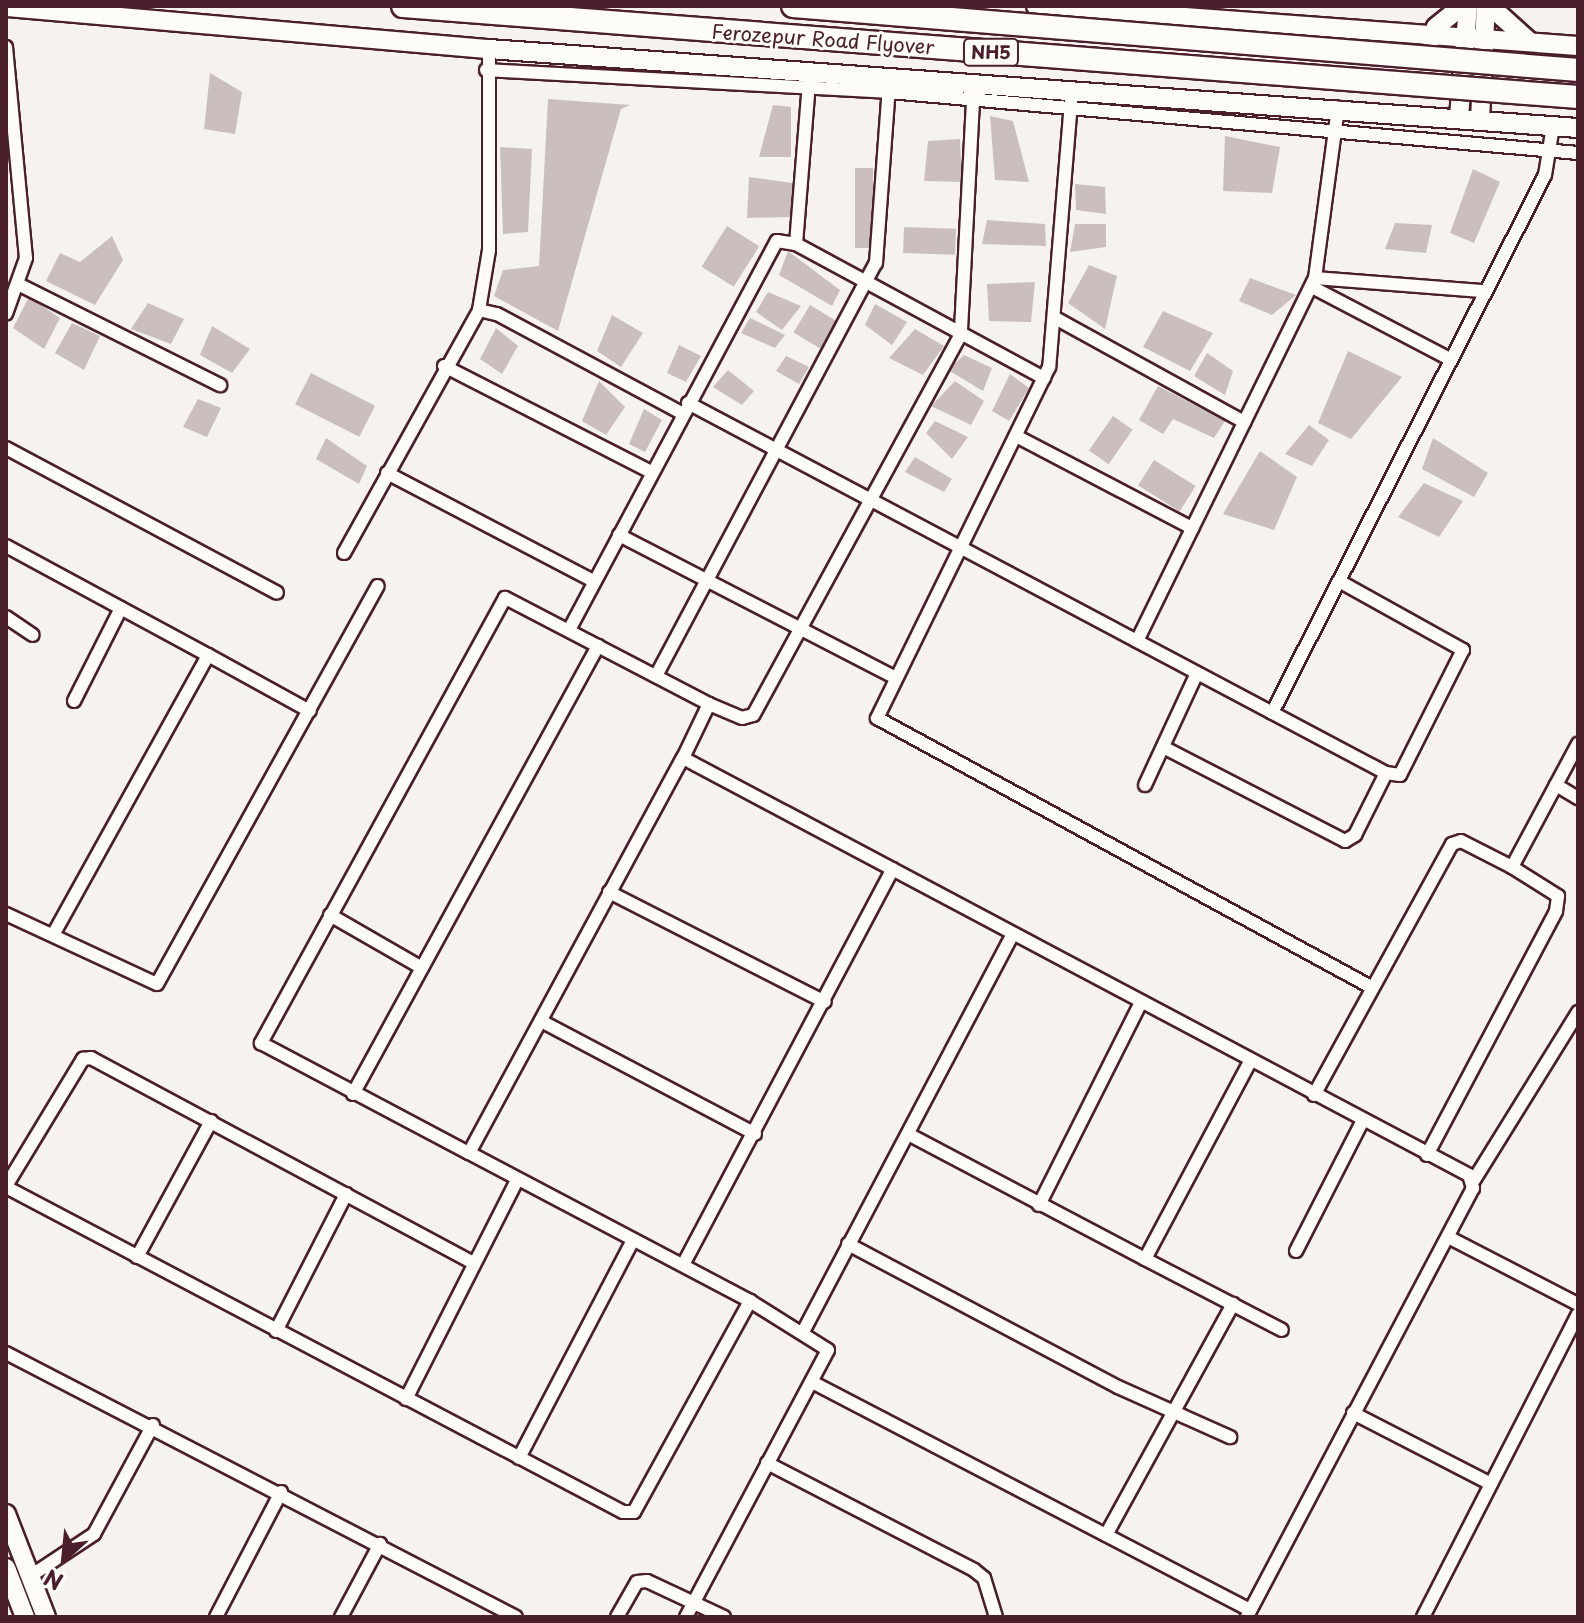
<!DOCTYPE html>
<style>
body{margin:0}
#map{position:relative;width:1584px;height:1623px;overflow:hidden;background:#f6f3ef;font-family:"Playpen Sans",sans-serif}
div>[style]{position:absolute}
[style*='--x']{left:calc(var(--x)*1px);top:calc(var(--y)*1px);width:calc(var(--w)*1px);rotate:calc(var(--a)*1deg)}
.building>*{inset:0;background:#cbbfbe;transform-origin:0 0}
.roads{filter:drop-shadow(2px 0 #4a1f2b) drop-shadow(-2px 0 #4a1f2b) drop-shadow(0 2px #4a1f2b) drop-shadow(0 -2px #4a1f2b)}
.street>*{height:12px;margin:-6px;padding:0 6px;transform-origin:6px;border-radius:6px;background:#fdfcf7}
.secondary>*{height:18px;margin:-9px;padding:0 9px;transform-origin:9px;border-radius:9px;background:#fdfcf7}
.bridges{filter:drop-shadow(2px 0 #4a1f2b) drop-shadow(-2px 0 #4a1f2b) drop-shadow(0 2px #4a1f2b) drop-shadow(0 -2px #4a1f2b)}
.highway-bridge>*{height:22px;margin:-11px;padding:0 11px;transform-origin:11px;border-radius:11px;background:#fdfcf7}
span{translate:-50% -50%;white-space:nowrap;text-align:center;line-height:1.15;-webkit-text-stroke:6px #fdfcf7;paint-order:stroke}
.shield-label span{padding:2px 6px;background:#fdfcf7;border:2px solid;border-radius:6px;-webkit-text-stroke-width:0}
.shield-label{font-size:18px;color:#4a1f2b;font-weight:700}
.street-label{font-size:20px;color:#4a1f2b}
.frame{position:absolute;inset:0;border:8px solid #4a1f2b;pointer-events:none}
.north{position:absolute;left:24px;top:1519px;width:80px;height:80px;-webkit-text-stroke:6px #fdfcf7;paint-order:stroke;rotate:207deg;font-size:22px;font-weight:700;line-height:32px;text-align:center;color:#4a1f2b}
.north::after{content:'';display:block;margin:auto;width:28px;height:36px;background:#4a1f2b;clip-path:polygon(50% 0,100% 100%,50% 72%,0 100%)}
</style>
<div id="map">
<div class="building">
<div style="clip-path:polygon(210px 73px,242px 92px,235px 134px,204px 129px)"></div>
<div style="clip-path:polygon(548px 99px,630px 105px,621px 109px,558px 331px,494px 296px,503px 270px,539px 266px)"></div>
<div style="clip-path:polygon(773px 105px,791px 107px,791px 157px,759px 157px)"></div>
<div style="clip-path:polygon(990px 116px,1013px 121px,1029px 182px,995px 180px)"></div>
<div style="clip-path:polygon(1225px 136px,1280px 147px,1272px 193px,1223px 191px)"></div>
<div style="clip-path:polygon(960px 139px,962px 182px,924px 181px,928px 141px)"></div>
<div style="clip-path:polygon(500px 147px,532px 149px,528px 232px,503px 234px)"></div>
<div style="left:855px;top:168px;width:18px;height:80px"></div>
<div style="clip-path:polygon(1473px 169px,1500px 182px,1474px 243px,1450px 233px)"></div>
<div style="clip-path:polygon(749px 177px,793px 183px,791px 217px,747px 218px)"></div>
<div style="clip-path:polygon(1075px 184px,1105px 187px,1106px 214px,1076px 210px)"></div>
<div style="clip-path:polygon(987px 220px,1045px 224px,1046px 246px,982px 244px)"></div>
<div style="clip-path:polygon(1395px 223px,1432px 225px,1426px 253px,1385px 249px)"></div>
<div style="clip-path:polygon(1075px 224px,1106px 224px,1106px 247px,1070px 252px)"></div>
<div style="left:727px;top:226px;width:38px;height:48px;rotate:32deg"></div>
<div style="left:904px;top:227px;width:52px;height:26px;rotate:2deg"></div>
<div style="clip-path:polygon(112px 236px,123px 260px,95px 305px,46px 281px,60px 253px,80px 262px)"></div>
<div style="clip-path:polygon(788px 251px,840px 290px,832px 306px,779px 275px)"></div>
<div style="clip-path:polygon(1089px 265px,1117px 276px,1105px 329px,1068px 303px)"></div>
<div style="clip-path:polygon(1250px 278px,1296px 295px,1272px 315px,1239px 301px)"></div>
<div style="clip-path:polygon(1035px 282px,1031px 322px,989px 321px,987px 284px)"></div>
<div style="clip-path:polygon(768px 292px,801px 306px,782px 330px,756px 312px)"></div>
<div style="clip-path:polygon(29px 297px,60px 318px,44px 349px,13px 328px)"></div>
<div style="clip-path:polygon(148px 303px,184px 319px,171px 344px,131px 329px)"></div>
<div style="clip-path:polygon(875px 304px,907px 322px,892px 345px,865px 325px)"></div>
<div style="left:810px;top:305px;width:31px;height:32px;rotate:31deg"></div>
<div style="clip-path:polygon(1163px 311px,1213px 333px,1190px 371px,1143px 347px)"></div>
<div style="clip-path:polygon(612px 315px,643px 333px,621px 367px,597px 351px)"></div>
<div style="clip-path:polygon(750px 318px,785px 335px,775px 348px,741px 333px)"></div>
<div style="clip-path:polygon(72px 323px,100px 336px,84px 370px,55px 353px)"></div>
<div style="clip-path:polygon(212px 326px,250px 349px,232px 373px,200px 355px)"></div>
<div style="clip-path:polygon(496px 328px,518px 346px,502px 374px,480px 359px)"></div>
<div style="clip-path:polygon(915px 329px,944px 346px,923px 375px,889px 358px)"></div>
<div style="clip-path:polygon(679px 345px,701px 356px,686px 382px,667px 373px)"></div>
<div style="clip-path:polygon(1348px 351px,1402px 377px,1351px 439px,1318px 423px)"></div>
<div style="clip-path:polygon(1207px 353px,1233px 371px,1225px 395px,1194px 376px)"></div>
<div style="clip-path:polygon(964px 355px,992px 368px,983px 391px,948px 370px)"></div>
<div style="clip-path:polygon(786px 356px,809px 367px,799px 384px,776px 371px)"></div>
<div style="clip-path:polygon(728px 370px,754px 391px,742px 405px,713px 387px)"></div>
<div style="left:311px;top:373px;width:72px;height:35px;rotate:27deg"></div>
<div style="clip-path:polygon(1010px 374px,1029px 388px,1009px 421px,992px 411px)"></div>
<div style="clip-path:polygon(599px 381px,625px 407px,606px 435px,582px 421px)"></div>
<div style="clip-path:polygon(955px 381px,984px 401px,971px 425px,931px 406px)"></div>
<div style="clip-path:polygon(1158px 386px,1225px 421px,1214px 438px,1173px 419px,1163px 434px,1139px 420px)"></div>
<div style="clip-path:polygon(198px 399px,221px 408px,207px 437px,183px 427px)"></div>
<div style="clip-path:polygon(644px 409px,662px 420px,645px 452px,629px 444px)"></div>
<div style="left:1113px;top:416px;width:24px;height:42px;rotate:35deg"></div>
<div style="clip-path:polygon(935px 421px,968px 437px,952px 459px,926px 433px)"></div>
<div style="clip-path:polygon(1309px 425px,1329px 440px,1312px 466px,1285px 454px)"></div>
<div style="clip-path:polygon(326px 438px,367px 466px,359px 484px,316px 459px)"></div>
<div style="clip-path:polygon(1433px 438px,1488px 473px,1474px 497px,1422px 469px)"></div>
<div style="clip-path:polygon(1260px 451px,1297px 477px,1274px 530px,1223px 514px)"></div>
<div style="clip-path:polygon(915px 457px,952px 479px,944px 492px,905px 472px)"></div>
<div style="left:1154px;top:460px;width:49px;height:30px;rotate:32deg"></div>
<div style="clip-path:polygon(1424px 483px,1463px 501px,1439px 537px,1398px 517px)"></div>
</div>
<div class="roads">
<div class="street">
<div style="--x:6;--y:47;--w:212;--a:84.6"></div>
<div style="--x:26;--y:258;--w:59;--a:109.7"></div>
<div style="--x:486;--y:70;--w:404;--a:3.1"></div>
<div style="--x:889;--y:92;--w:692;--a:5.06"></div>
<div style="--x:974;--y:82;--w:252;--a:93"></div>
<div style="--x:961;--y:334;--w:434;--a:118.6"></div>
<div style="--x:753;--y:715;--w:11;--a:165"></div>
<div style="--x:742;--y:718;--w:36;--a:-157"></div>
<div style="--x:709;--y:704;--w:230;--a:-152.5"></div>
<div style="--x:505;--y:598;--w:508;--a:118.74"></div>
<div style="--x:261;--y:1043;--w:235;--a:27.9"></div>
<div style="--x:469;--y:1153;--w:449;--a:-61.6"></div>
<div style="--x:683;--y:758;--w:890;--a:27.95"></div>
<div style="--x:1469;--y:1175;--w:14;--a:73"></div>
<div style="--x:1473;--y:1188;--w:485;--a:117.8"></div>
<div style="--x:1072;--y:90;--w:278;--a:94.7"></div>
<div style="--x:1049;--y:367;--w:391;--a:116.1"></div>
<div style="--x:877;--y:718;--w:562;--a:28.57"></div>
<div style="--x:796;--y:244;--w:164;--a:-85.4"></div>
<div style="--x:1315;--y:278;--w:167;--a:4.5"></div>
<div style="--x:20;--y:285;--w:224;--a:26.6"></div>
<div style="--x:1312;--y:287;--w:153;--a:27.6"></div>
<div style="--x:479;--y:310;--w:61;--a:-80.5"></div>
<div style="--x:489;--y:250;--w:201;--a:-90"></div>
<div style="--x:1055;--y:318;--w:216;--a:28.8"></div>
<div style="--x:444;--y:366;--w:233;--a:27.1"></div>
<div style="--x:688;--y:403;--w:790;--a:27.93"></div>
<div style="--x:1386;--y:773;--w:14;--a:8"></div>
<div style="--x:1400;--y:775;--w:140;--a:-63.3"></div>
<div style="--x:1463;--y:650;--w:142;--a:-150.9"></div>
<div style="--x:1016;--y:436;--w:199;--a:27.6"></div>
<div style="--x:6;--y:448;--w:307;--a:28.1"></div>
<div style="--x:387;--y:473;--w:233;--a:27.6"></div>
<div style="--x:619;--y:535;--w:309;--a:27.3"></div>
<div style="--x:6;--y:546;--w:230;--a:28.4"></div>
<div style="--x:344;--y:553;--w:278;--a:-60.9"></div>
<div style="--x:479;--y:310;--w:18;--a:13"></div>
<div style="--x:497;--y:314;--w:210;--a:28.2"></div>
<div style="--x:6;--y:617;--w:32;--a:34"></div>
<div style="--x:569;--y:630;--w:441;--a:-61.9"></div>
<div style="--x:777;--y:241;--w:19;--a:9"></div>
<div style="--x:796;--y:244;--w:282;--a:28.4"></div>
<div style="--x:1137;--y:641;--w:404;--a:-63.9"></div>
<div style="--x:1315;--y:278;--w:172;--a:-82.3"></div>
<div style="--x:656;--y:676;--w:468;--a:-62"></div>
<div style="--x:876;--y:263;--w:176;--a:-85.8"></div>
<div style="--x:74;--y:701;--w:104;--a:-63.2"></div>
<div style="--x:1272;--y:713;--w:603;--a:-63.1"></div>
<div style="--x:1545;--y:175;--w:50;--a:-80.7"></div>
<div style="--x:1163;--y:747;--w:205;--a:27.3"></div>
<div style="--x:1345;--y:841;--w:12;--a:-31"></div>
<div style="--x:1355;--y:835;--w:69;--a:-63.4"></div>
<div style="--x:683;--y:758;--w:60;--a:-64.3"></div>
<div style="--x:1145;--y:785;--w:123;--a:-65.1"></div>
<div style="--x:1556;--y:785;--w:26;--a:31"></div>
<div style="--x:609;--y:892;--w:242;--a:27"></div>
<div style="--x:6;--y:914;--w:166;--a:24.9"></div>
<div style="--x:157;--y:984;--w:455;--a:-61"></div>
<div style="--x:330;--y:915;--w:106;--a:29.9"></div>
<div style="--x:53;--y:935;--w:320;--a:-61"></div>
<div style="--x:208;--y:655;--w:116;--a:28.8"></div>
<div style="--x:541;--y:1021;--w:242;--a:27.8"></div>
<div style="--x:353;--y:1094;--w:511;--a:-61.33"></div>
<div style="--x:1314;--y:1095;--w:286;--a:-61.2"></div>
<div style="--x:1452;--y:844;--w:9;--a:-18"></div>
<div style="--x:1461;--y:841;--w:57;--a:27"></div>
<div style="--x:908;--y:1134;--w:268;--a:27.8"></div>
<div style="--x:1145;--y:1259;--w:225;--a:-62"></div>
<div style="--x:1427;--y:1155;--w:276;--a:-62.1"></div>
<div style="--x:1556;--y:911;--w:15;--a:-82"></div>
<div style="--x:1558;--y:896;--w:54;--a:-147.8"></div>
<div style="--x:1512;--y:867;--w:140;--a:-61.8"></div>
<div style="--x:1474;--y:1180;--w:198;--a:-58.2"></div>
<div style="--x:6;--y:1186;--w:149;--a:-58.8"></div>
<div style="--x:83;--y:1059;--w:8;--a:-7"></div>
<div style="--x:91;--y:1058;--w:434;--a:28.2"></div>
<div style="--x:6;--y:1187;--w:697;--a:27.78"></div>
<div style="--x:623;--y:1512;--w:11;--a:0"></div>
<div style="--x:634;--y:1512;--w:241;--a:-61.2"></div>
<div style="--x:750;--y:1301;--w:318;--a:-152.2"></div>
<div style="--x:1039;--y:1205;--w:227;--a:-63.3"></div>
<div style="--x:1448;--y:1237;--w:146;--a:27.3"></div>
<div style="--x:848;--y:1244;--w:306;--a:27.9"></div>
<div style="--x:1118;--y:1387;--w:123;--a:24.1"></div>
<div style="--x:1296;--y:1251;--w:147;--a:-62.9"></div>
<div style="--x:137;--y:1257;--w:155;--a:-61.4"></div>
<div style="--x:1145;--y:1259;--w:154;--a:27.4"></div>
<div style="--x:683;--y:1265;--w:448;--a:-62.1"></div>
<div style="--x:804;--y:1330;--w:448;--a:-62.2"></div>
<div style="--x:276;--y:1331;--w:154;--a:-62.9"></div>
<div style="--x:6;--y:1353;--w:574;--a:27.37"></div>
<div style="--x:812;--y:1382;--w:494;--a:27.5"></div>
<div style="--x:406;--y:1399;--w:246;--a:-63.1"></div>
<div style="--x:1353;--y:1413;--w:155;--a:27.2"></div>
<div style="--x:519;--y:1458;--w:244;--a:-62.4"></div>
<div style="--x:767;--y:1463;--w:233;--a:27.3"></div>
<div style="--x:974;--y:1570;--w:13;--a:39"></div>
<div style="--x:984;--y:1578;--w:41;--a:72.9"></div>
<div style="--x:1106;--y:1535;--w:264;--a:-61.2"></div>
<div style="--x:29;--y:1577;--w:78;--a:-33.5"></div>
<div style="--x:94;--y:1534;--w:124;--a:-61.6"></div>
<div style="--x:216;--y:1617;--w:141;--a:-62.5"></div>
<div style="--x:341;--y:1617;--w:83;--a:-61.9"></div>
<div style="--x:617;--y:1617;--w:40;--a:-60.3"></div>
<div style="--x:637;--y:1582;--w:10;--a:-6"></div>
<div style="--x:647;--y:1581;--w:85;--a:25.1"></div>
<div style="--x:686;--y:1617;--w:302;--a:-62"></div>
<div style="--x:828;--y:1350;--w:92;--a:-147.9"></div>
<div style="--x:1423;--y:1617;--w:340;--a:-62.9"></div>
</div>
<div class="secondary">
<div style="--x:1036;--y:6;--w:543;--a:4.22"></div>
<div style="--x:1490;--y:6;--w:54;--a:42"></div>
<div style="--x:6;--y:7;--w:485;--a:5"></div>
<div style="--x:489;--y:49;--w:1092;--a:4.15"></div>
<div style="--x:1431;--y:39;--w:13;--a:-67"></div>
<div style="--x:1436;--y:27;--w:33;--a:-39"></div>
<div style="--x:1459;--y:117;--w:111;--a:-85.4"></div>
<div style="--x:1480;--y:119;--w:113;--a:-87"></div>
<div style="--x:6;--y:1514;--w:110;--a:68.8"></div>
<div style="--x:6;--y:1568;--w:53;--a:68.8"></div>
</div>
</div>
<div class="bridges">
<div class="highway-bridge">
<div style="--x:403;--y:6;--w:1179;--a:4.43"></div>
<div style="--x:793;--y:6;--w:788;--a:4.66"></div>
</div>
</div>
<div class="shield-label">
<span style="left:991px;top:52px">NH5</span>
</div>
<div class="street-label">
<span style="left:823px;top:39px;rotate:4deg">Ferozepur Road Flyover</span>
</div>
<div class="frame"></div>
<div class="north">N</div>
</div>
